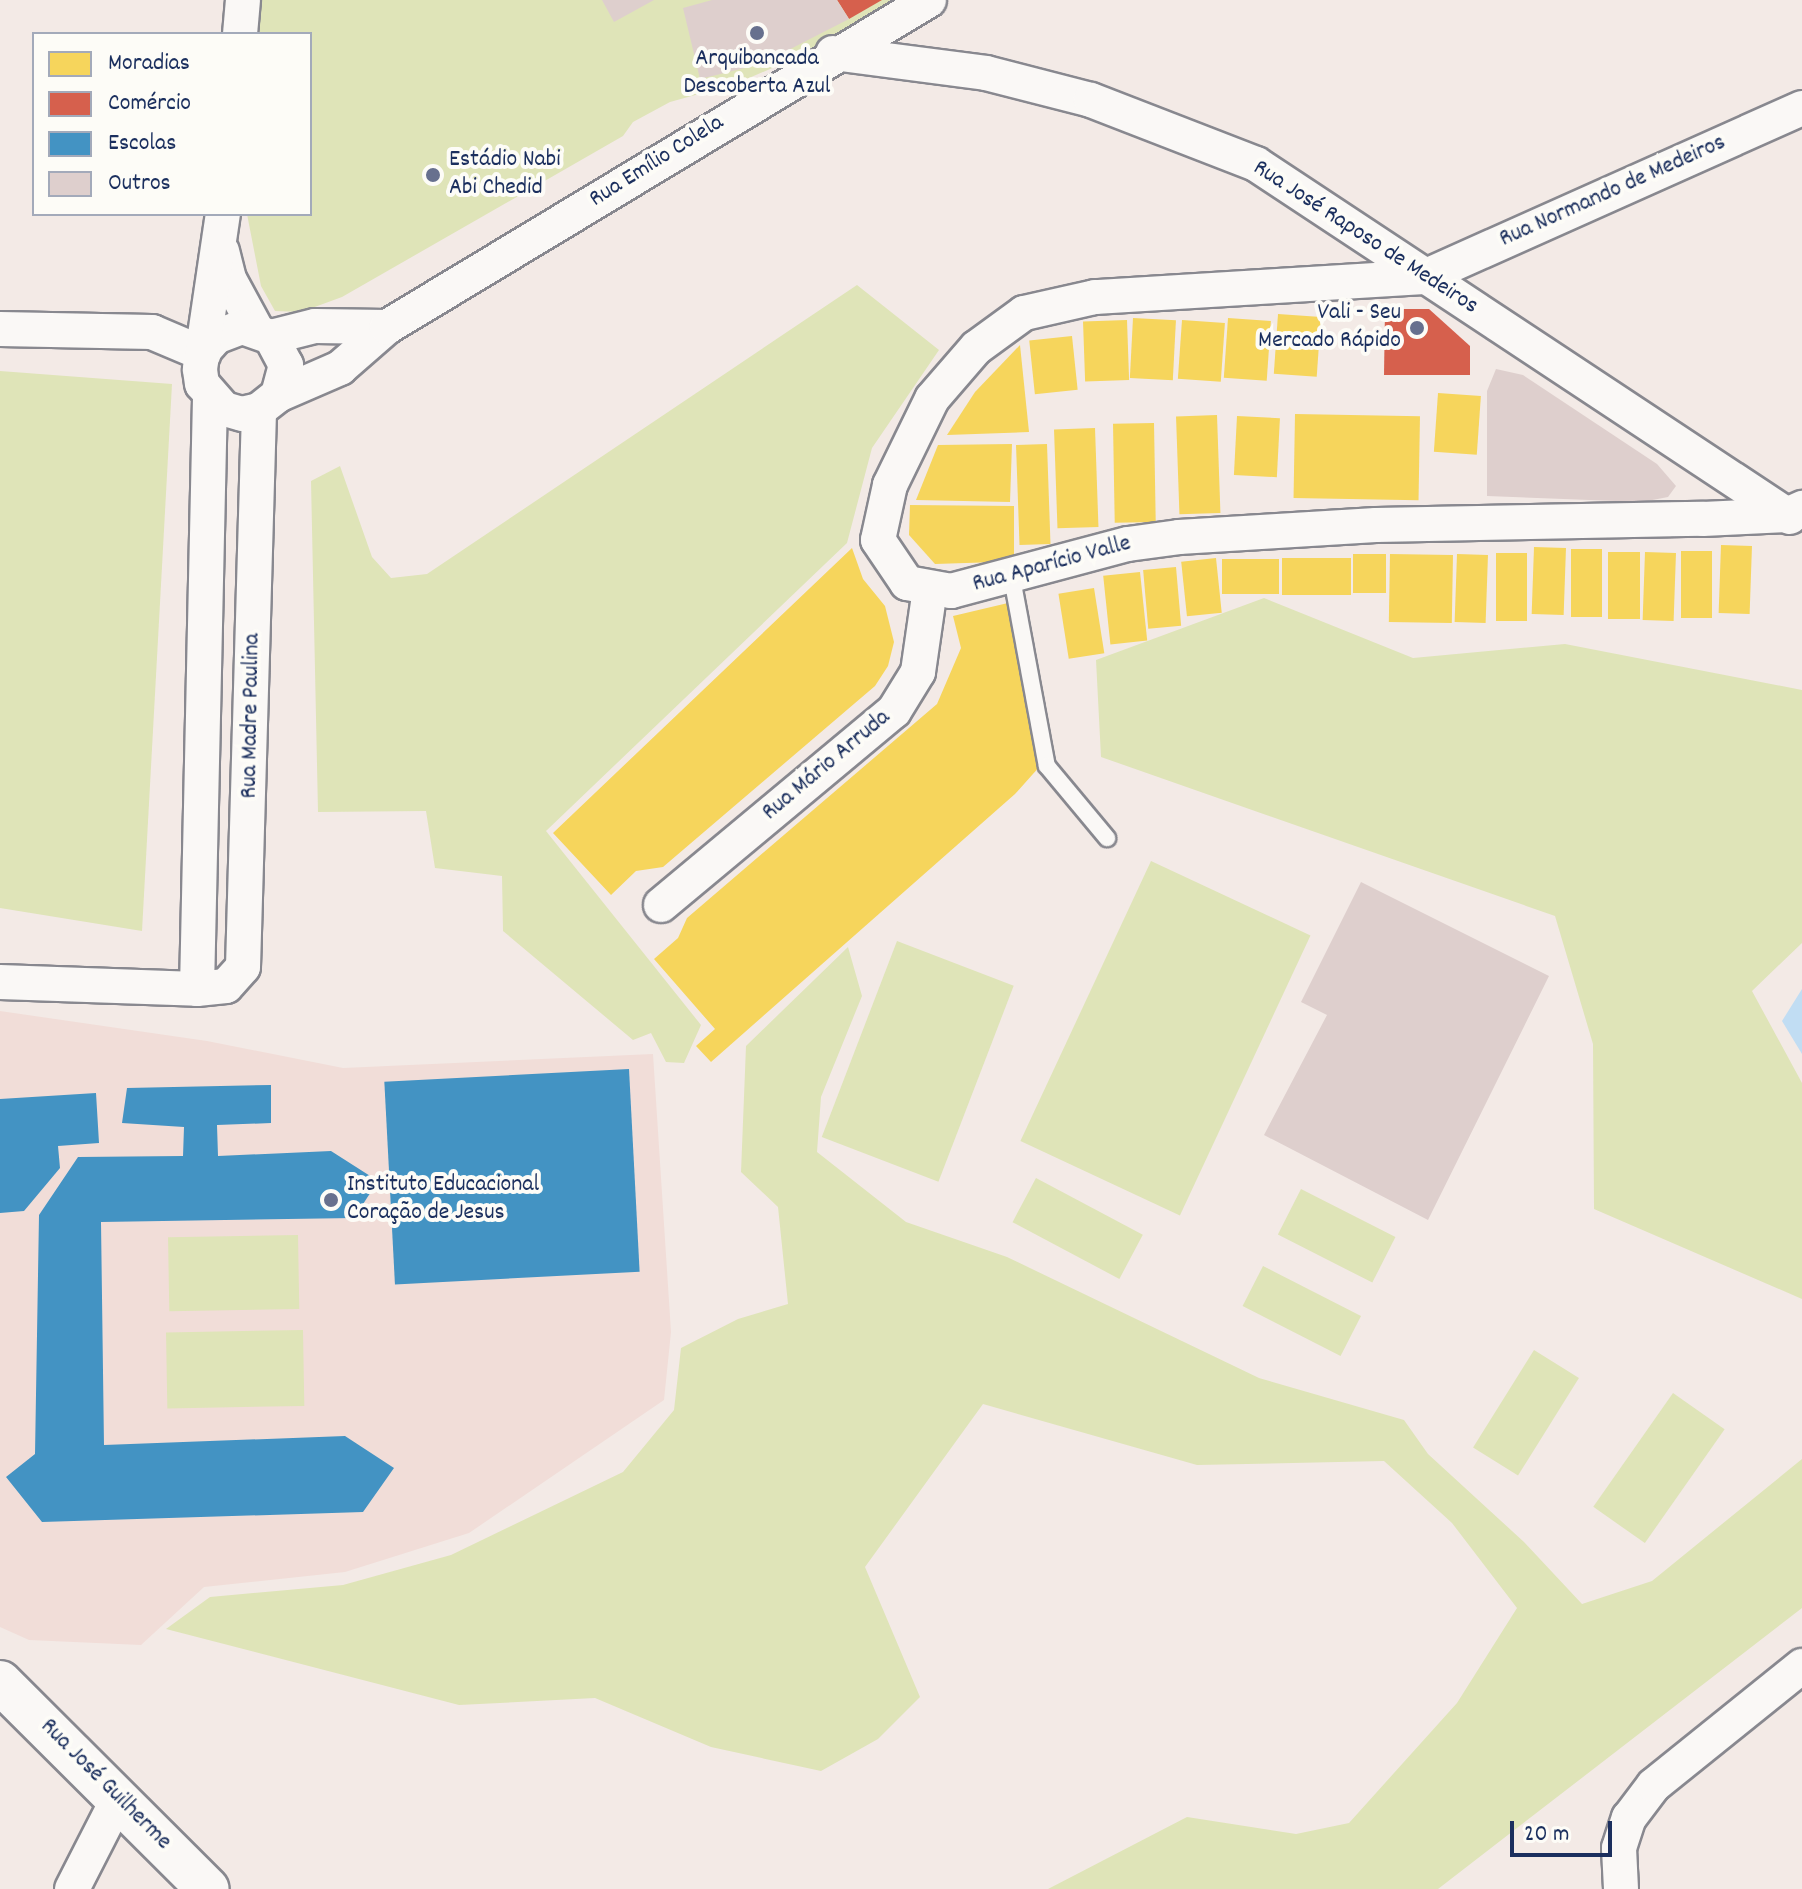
<!DOCTYPE html>
<meta charset="utf-8">
<style>
body{margin:0}
#map{position:relative;width:1802px;height:1889px;overflow:hidden;background:#f3eae6;font-family:Dekko,sans-serif}
div>[style]{position:absolute}
[style*='--x']{left:calc(var(--x)*1px);top:calc(var(--y)*1px);width:calc(var(--w)*1px);rotate:calc(var(--a)*1deg)}
.built>*{inset:0;background:#f1ddd8}
.green>*{inset:0;background:#dfe4b8;transform-origin:0 0}
.water>*{inset:0;background:#c1ddf3}
.homes>*{inset:0;background:#f6d55c;transform-origin:0 0}
.shops>*{inset:0;background:#d6604d}
.schools>*{inset:0;background:#4393c3;transform-origin:0 0}
.building>*{inset:0;background:#decfcd}
.roads{filter:drop-shadow(2px 0 #88888f) drop-shadow(-2px 0 #88888f) drop-shadow(0 2px #88888f) drop-shadow(0 -2px #88888f)}
.service>*{height:16px;margin:-8px;padding:0 8px;transform-origin:8px;border-radius:8px;background:#faf8f6}
.minor>*{height:34px;margin:-17px;padding:0 17px;transform-origin:17px;border-radius:17px;background:#faf8f6}
.tertiary>*{height:42px;margin:-21px;padding:0 21px;transform-origin:21px;border-radius:21px;background:#faf8f6}
.dots>*{width:22px;height:22px;translate:-50% -50%;box-sizing:border-box;border:4px solid #fdfcf7;border-radius:50%}
span{translate:-50% -50%;white-space:nowrap;text-align:center;line-height:1.15;-webkit-text-stroke:8px #fdfcf7;paint-order:stroke}
.poi-label{font-size:24px;color:#1b2f5e}
.left{translate:0 -50%;text-align:left}
.right{translate:-100% -50%;text-align:right}
.street-label{font-size:24px;color:#1b2f5e}
.legend{position:absolute;left:32px;top:32px;width:280px;height:184px;box-sizing:border-box;background:#fdfcf7;border:2px solid #a3aaba;margin:0;padding:10px 14px;list-style:none;font-size:24px;color:#1b2f5e}
.legend li{display:flex;align-items:center;gap:16px;height:40px}
.legend b{width:40px;border:2px solid #a3aaba}
.scale{position:absolute;left:1510px;top:1821px;width:102px;height:36px;box-sizing:border-box;border:4px solid #1b2f5e;border-top:0;padding-left:10px;font-size:24px;line-height:28px;white-space:nowrap;color:#1b2f5e;-webkit-text-stroke:6px #fdfcf7;paint-order:stroke}
</style>
<div id="map">
<div class="built">
<div style="clip-path:polygon(0 1011px,207px 1041px,343px 1068px,653px 1054px,671px 1332px,664px 1400px,469px 1533px,345px 1572px,204px 1587px,141px 1645px,29px 1640px,0 1627px)"></div>
</div>
<div class="green">
<div style="clip-path:polygon(261px 0,902px 0,814px 50px,735px 84px,670px 102px,633px 122px,623px 136px,342px 297px,301px 312px,275px 311px,261px 286px,247px 214px,310px 214px,310px 34px,259px 34px)"></div>
<div style="clip-path:polygon(857px 285px,939px 350px,872px 448px,847px 543px,546px 831px,701px 1025px,684px 1063px,666px 1062px,651px 1033px,633px 1040px,503px 931px,502px 876px,435px 868px,426px 811px,318px 812px,311px 481px,340px 466px,372px 557px,391px 578px,427px 574px)"></div>
<div style="clip-path:polygon(0 371px,172px 384px,142px 931px,0 908px)"></div>
<div style="clip-path:polygon(1264px 598px,1413px 658px,1565px 644px,1802px 690px,1802px 943px,1752px 991px,1802px 1083px,1802px 1299px,1594px 1209px,1593px 1044px,1555px 916px,1101px 757px,1096px 660px)"></div>
<div style="left:1151px;top:861px;width:176px;height:309px;rotate:25deg"></div>
<div style="left:897px;top:941px;width:125px;height:210px;rotate:21deg"></div>
<div style="clip-path:polygon(848px 947px,862px 996px,821px 1097px,817px 1152px,906px 1222px,1007px 1257px,1259px 1378px,1404px 1420px,1428px 1454px,1524px 1542px,1582px 1604px,1652px 1581px,1802px 1459px,1802px 1608px,1438px 1889px,1048px 1889px,1187px 1817px,1296px 1834px,1349px 1823px,1457px 1703px,1517px 1608px,1452px 1523px,1384px 1461px,1197px 1465px,983px 1404px,865px 1567px,920px 1697px,878px 1739px,821px 1771px,711px 1747px,595px 1698px,459px 1705px,166px 1629px,210px 1597px,343px 1585px,451px 1555px,623px 1472px,674px 1410px,681px 1348px,738px 1319px,788px 1304px,778px 1207px,741px 1172px,746px 1046px)"></div>
<div style="left:1036px;top:1178px;width:121px;height:50px;rotate:28deg"></div>
<div style="left:1301px;top:1189px;width:106px;height:51px;rotate:27deg"></div>
<div style="left:298px;top:1235px;width:74px;height:130px;rotate:89deg"></div>
<div style="left:1263px;top:1266px;width:110px;height:45px;rotate:27deg"></div>
<div style="left:303px;top:1330px;width:76px;height:137px;rotate:89deg"></div>
<div style="left:1534px;top:1350px;width:53px;height:115px;rotate:32deg"></div>
<div style="left:1673px;top:1393px;width:63px;height:139px;rotate:35deg"></div>
</div>
<div class="water">
<div style="clip-path:polygon(1802px 989px,1802px 1054px,1782px 1021px)"></div>
</div>
<div class="homes">
<div style="left:1278px;top:314px;width:43px;height:60px;rotate:4deg"></div>
<div style="left:1133px;top:318px;width:43px;height:60px;rotate:3deg"></div>
<div style="left:1228px;top:318px;width:43px;height:60px;rotate:4deg"></div>
<div style="left:1127px;top:320px;width:60px;height:44px;rotate:88deg"></div>
<div style="left:1182px;top:320px;width:43px;height:59px;rotate:4deg"></div>
<div style="left:1072px;top:336px;width:54px;height:43px;rotate:84deg"></div>
<div style="clip-path:polygon(1020px 345px,1029px 432px,947px 435px,975px 392px)"></div>
<div style="left:1438px;top:393px;width:43px;height:59px;rotate:4deg"></div>
<div style="left:1295px;top:414px;width:125px;height:84px;rotate:1deg"></div>
<div style="left:1217px;top:415px;width:98px;height:41px;rotate:88deg"></div>
<div style="left:1237px;top:416px;width:43px;height:59px;rotate:3deg"></div>
<div style="left:1154px;top:423px;width:99px;height:41px;rotate:89deg"></div>
<div style="left:1095px;top:428px;width:99px;height:41px;rotate:88deg"></div>
<div style="clip-path:polygon(1012px 444px,1010px 502px,916px 500px,938px 445px)"></div>
<div style="left:1047px;top:444px;width:100px;height:31px;rotate:88deg"></div>
<div style="clip-path:polygon(910px 505px,1014px 506px,1014px 555px,997px 562px,935px 564px,909px 535px)"></div>
<div style="left:1721px;top:545px;width:31px;height:68px;rotate:2deg"></div>
<div style="left:1534px;top:547px;width:32px;height:67px;rotate:2deg"></div>
<div style="clip-path:polygon(852px 548px,863px 579px,885px 606px,894px 642px,888px 666px,875px 686px,663px 867px,636px 871px,611px 895px,553px 833px)"></div>
<div style="left:1571px;top:549px;width:31px;height:68px"></div>
<div style="left:1681px;top:551px;width:31px;height:67px"></div>
<div style="left:1608px;top:552px;width:32px;height:67px"></div>
<div style="left:1645px;top:552px;width:31px;height:68px;rotate:2deg"></div>
<div style="left:1496px;top:553px;width:31px;height:68px"></div>
<div style="left:1353px;top:554px;width:33px;height:39px"></div>
<div style="left:1390px;top:554px;width:63px;height:68px;rotate:1deg"></div>
<div style="left:1457px;top:554px;width:31px;height:68px;rotate:2deg"></div>
<div style="left:1216px;top:558px;width:55px;height:35px;rotate:84deg"></div>
<div style="left:1282px;top:558px;width:69px;height:37px"></div>
<div style="left:1222px;top:559px;width:57px;height:35px"></div>
<div style="left:1176px;top:567px;width:59px;height:33px;rotate:85deg"></div>
<div style="left:1140px;top:572px;width:69px;height:37px;rotate:84deg"></div>
<div style="left:1094px;top:588px;width:66px;height:36px;rotate:81deg"></div>
<div style="clip-path:polygon(1008px 603px,1041px 765px,1015px 794px,711px 1062px,696px 1046px,715px 1029px,654px 959px,678px 938px,687px 918px,937px 704px,961px 648px,953px 616px)"></div>
</div>
<div class="shops">
<div style="clip-path:polygon(837px 0,882px 0,849px 19px)"></div>
<div style="clip-path:polygon(1385px 309px,1429px 309px,1470px 346px,1470px 375px,1384px 375px)"></div>
</div>
<div class="schools">
<div style="left:629px;top:1069px;width:203px;height:245px;rotate:87deg"></div>
<div style="clip-path:polygon(271px 1085px,271px 1123px,217px 1125px,218px 1156px,331px 1151px,378px 1181px,354px 1218px,101px 1222px,104px 1445px,345px 1436px,394px 1468px,363px 1512px,42px 1522px,6px 1477px,35px 1454px,39px 1215px,78px 1157px,183px 1156px,184px 1127px,122px 1123px,127px 1088px)"></div>
<div style="clip-path:polygon(96px 1093px,99px 1143px,58px 1146px,60px 1168px,24px 1211px,0 1213px,0 1099px)"></div>
</div>
<div class="building">
<div style="clip-path:polygon(602px 0,654px 0,614px 22px)"></div>
<div style="clip-path:polygon(712px 0,837px 0,849px 19px,761px 64px,700px 79px,683px 8px)"></div>
<div style="clip-path:polygon(1496px 369px,1523px 375px,1657px 464px,1676px 486px,1668px 497px,1642px 502px,1487px 496px,1487px 391px)"></div>
<div style="clip-path:polygon(1361px 882px,1549px 976px,1428px 1220px,1264px 1135px,1327px 1015px,1301px 1002px)"></div>
</div>
<div class="roads">
<div class="service">
<div style="--x:1012;--y:578;--w:191;--a:79.5"></div>
<div style="--x:1047;--y:766;--w:94;--a:50.2"></div>
</div>
<div class="minor">
<div style="--x:240;--y:34;--w:34;--a:-85"></div>
<div style="--x:833;--y:53;--w:154;--a:7.4"></div>
<div style="--x:986;--y:73;--w:108;--a:14.4"></div>
<div style="--x:1091;--y:100;--w:177;--a:21.2"></div>
<div style="--x:1256;--y:164;--w:640;--a:33.47"></div>
<div style="--x:1802;--y:108;--w:414;--a:155.9"></div>
<div style="--x:1424;--y:277;--w:330;--a:176.5"></div>
<div style="--x:1095;--y:297;--w:73;--a:167.3"></div>
<div style="--x:1024;--y:313;--w:59;--a:143.9"></div>
<div style="--x:976;--y:348;--w:67;--a:130.8"></div>
<div style="--x:932;--y:399;--w:96;--a:116"></div>
<div style="--x:890;--y:485;--w:56;--a:102.3"></div>
<div style="--x:878;--y:540;--w:52;--a:56"></div>
<div style="--x:907;--y:583;--w:45;--a:10.3"></div>
<div style="--x:951;--y:591;--w:183;--a:-14.9"></div>
<div style="--x:1128;--y:544;--w:51;--a:-7.8"></div>
<div style="--x:1179;--y:537;--w:197;--a:-3.5"></div>
<div style="--x:1376;--y:525;--w:327;--a:-1.1"></div>
<div style="--x:1703;--y:519;--w:84;--a:-2.7"></div>
<div style="--x:1787;--y:515;--w:17;--a:-25"></div>
<div style="--x:222;--y:251;--w:29;--a:76"></div>
<div style="--x:229;--y:279;--w:57;--a:61.6"></div>
<div style="--x:0;--y:329;--w:152;--a:1.1"></div>
<div style="--x:152;--y:332;--w:56;--a:22.9"></div>
<div style="--x:271;--y:337;--w:45;--a:-14"></div>
<div style="--x:315;--y:326;--w:72;--a:0.8"></div>
<div style="--x:207;--y:347;--w:13;--a:-48"></div>
<div style="--x:216;--y:337;--w:28;--a:-21"></div>
<div style="--x:242;--y:327;--w:31;--a:19"></div>
<div style="--x:271;--y:337;--w:32;--a:62"></div>
<div style="--x:286;--y:365;--w:31;--a:105"></div>
<div style="--x:278;--y:395;--w:24;--a:142"></div>
<div style="--x:259;--y:410;--w:17;--a:167"></div>
<div style="--x:242;--y:414;--w:19;--a:-164"></div>
<div style="--x:224;--y:409;--w:33;--a:-131"></div>
<div style="--x:202;--y:384;--w:15;--a:-98"></div>
<div style="--x:200;--y:369;--w:157;--a:-81.6"></div>
<div style="--x:278;--y:395;--w:68;--a:-23.5"></div>
<div style="--x:340;--y:368;--w:62;--a:-41.1"></div>
<div style="--x:387;--y:327;--w:633;--a:-31.1"></div>
<div style="--x:661;--y:905;--w:303;--a:-39.8"></div>
<div style="--x:894;--y:711;--w:46;--a:-58.4"></div>
<div style="--x:918;--y:672;--w:84;--a:-81.8"></div>
<div style="--x:0;--y:982;--w:197;--a:2"></div>
<div style="--x:197;--y:989;--w:29;--a:-6"></div>
<div style="--x:226;--y:986;--w:25;--a:-48"></div>
<div style="--x:243;--y:967;--w:557;--a:-88.35"></div>
<div style="--x:197;--y:989;--w:592;--a:-88.74"></div>
<div style="--x:72;--y:1889;--w:103;--a:-62.9"></div>
<div style="--x:1621;--y:1889;--w:41;--a:-92.8"></div>
<div style="--x:1619;--y:1848;--w:32;--a:-72"></div>
<div style="--x:1629;--y:1818;--w:41;--a:-52.9"></div>
<div style="--x:1654;--y:1785;--w:190;--a:-38.8"></div>
</div>
<div class="tertiary">
<div style="--x:0;--y:1682;--w:293;--a:44.9"></div>
</div>
</div>
<div class="dots">
<div style="left:757px;top:33px;background:#67708e"></div>
<div style="left:433px;top:175px;background:#67708e"></div>
<div style="left:1417px;top:328px;background:#67708e"></div>
<div style="left:331px;top:1200px;background:#67708e"></div>
</div>
<div class="poi-label">
<span style="left:757px;top:74px">Arquibancada<br>Descoberta Azul</span>
<span class="left" style="left:449px;top:175px">Estádio Nabi<br>Abi Chedid</span>
<span class="right" style="left:1401px;top:328px">Vali - Seu<br>Mercado Rápido</span>
<span class="left" style="left:347px;top:1200px">Instituto Educacional<br>Coração de Jesus</span>
</div>
<div class="street-label">
<span style="left:657px;top:162px;rotate:-32deg">Rua Emílio Colela</span>
<span style="left:1613px;top:192px;rotate:-24deg">Rua Normando de Medeiros</span>
<span style="left:1365px;top:238px;rotate:33deg">Rua José Raposo de Medeiros</span>
<span style="left:1052px;top:565px;rotate:-15deg">Rua Aparício Valle</span>
<span style="left:252px;top:716px;rotate:-89deg">Rua Madre Paulina</span>
<span style="left:827px;top:766px;rotate:-40deg">Rua Mário Arruda</span>
<span style="left:105px;top:1785px;rotate:45deg">Rua José Guilherme</span>
</div>
<ul class="legend">
<li><b style="height:22px;background:#f6d55c"></b>Moradias</li>
<li><b style="height:22px;background:#d6604d"></b>Comércio</li>
<li><b style="height:22px;background:#4393c3"></b>Escolas</li>
<li><b style="height:22px;background:#decfcd"></b>Outros</li>
</ul>
<div class="scale">20 m</div>
</div>
